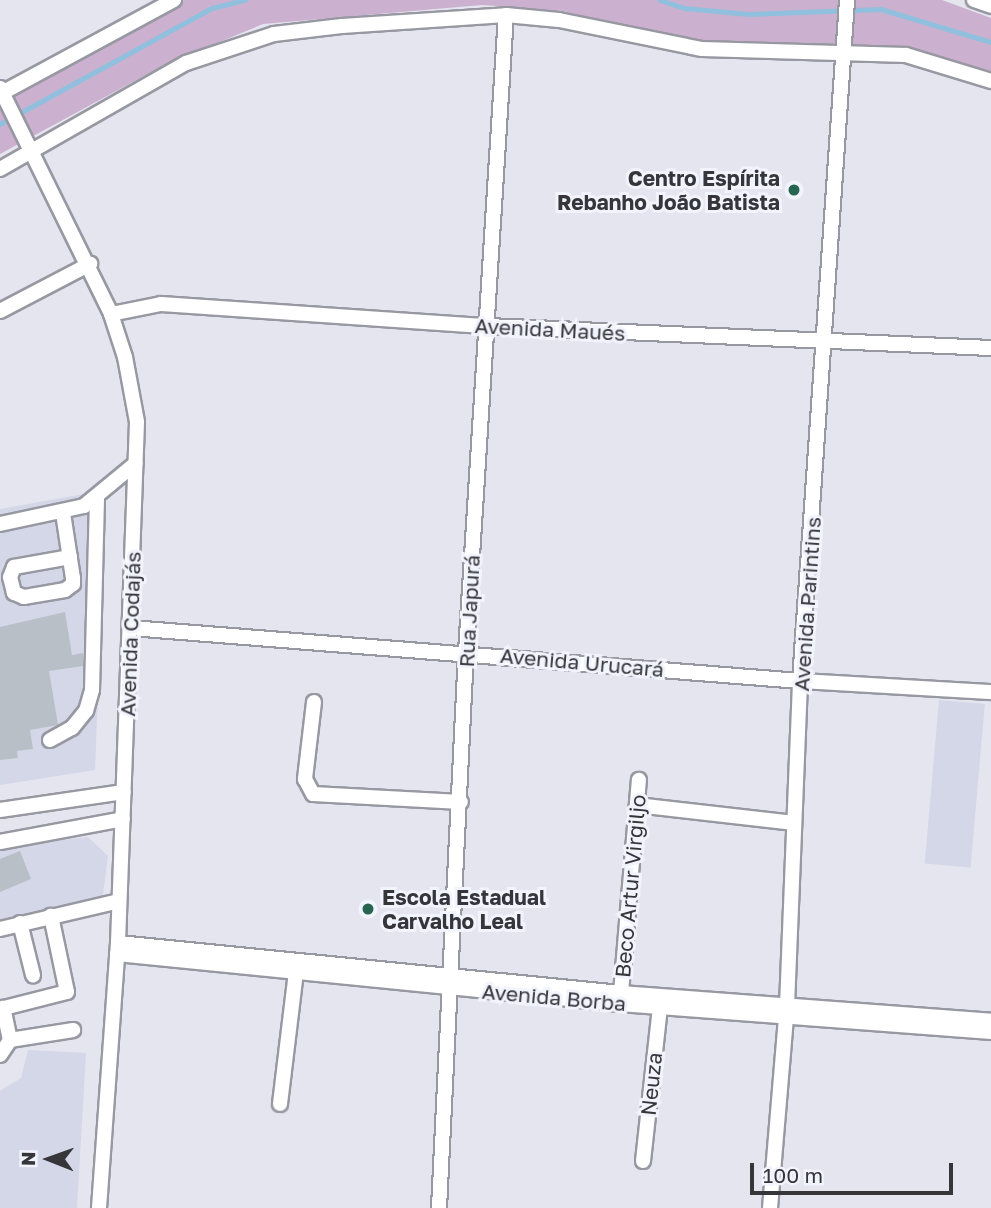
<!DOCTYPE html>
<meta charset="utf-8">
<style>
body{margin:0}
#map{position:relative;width:991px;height:1208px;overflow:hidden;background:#e4e5ef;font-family:"Golos Text",sans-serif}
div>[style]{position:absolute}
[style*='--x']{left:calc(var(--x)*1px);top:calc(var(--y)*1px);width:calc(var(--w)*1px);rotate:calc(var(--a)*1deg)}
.built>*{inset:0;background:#d4d7e8;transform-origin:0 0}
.green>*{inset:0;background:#ccb0cf}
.stream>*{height:4.5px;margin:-2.25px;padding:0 2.25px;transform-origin:2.25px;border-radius:2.25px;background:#90c0dd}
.building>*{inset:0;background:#b9bfc7}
.roads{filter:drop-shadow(2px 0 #9798a1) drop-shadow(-2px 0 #9798a1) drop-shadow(0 2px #9798a1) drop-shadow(0 -2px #9798a1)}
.minor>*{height:14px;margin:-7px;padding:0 7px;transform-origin:7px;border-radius:7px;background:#fff}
.dots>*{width:19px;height:19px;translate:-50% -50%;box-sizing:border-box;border:4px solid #f1f3fd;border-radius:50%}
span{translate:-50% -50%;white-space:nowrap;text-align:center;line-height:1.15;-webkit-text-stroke:6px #f1f3fd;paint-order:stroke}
.poi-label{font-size:21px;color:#36363a;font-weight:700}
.right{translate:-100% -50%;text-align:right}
.left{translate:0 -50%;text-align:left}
.street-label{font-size:21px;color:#36363a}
.north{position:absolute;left:14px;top:1124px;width:70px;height:70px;-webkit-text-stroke:5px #f1f3fd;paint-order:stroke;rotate:271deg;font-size:19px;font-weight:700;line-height:28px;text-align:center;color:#36363a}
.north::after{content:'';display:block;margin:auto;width:24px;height:32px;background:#36363a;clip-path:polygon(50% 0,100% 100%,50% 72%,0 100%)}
.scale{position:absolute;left:750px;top:1163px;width:203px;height:32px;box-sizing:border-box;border:4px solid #36363a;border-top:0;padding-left:9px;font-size:21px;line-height:24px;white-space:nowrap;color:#36363a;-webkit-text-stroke:5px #f1f3fd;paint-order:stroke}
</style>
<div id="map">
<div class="built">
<div style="clip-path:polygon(106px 490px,95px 770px,0 785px,0 509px)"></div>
<div style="left:939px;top:700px;width:46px;height:164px;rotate:5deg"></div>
<div style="clip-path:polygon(88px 837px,108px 856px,102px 902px,0 924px,0 847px)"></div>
<div style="clip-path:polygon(28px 1050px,86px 1053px,77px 1208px,0 1208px,0 1091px,21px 1078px)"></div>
</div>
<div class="green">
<div style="clip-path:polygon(184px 0,942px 0,991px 18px,991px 75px,928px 53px,745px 48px,650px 35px,563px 11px,482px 5px,263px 24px,166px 64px,0 154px,0 103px)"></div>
</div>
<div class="stream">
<div style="--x:660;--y:0;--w:25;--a:18"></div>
<div style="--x:684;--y:8;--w:65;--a:5.3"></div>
<div style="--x:749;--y:14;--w:132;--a:-2.2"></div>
<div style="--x:881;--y:9;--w:115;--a:16.7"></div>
<div style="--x:0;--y:124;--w:242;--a:-28.7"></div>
<div style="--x:212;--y:8;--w:34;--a:-14"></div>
</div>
<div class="building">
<div style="clip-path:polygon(65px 612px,72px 655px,83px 653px,83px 666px,49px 671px,58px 725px,30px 730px,33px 749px,17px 751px,18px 758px,0 760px,0 627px)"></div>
<div style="clip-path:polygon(20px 851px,31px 879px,0 892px,0 859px)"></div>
</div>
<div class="roads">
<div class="minor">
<div style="--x:974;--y:0;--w:18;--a:19"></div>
<div style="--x:0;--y:88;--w:252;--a:63.8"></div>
<div style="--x:111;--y:314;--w:45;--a:72"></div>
<div style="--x:125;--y:357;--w:66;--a:79.5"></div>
<div style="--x:137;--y:422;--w:521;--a:92.09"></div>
<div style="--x:118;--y:943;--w:266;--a:94.1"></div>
<div style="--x:0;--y:94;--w:198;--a:-28.4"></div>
<div style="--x:0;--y:169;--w:214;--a:-29.7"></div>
<div style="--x:186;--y:63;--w:93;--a:-18.2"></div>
<div style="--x:274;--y:34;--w:68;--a:-6.7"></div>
<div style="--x:342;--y:26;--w:164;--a:-3.8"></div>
<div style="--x:506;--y:15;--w:53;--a:5.4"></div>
<div style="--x:559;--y:20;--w:146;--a:11.5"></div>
<div style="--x:702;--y:49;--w:204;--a:1.7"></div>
<div style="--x:906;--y:55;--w:89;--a:17"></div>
<div style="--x:0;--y:311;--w:102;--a:-27.6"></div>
<div style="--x:111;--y:314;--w:51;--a:-11.3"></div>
<div style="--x:161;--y:304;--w:327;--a:3.9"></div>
<div style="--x:487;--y:326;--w:504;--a:2.5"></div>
<div style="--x:63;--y:513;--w:66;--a:81.3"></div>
<div style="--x:73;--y:578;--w:6;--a:90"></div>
<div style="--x:73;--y:584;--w:10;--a:143"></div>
<div style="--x:65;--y:590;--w:42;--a:170.3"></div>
<div style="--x:24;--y:597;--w:11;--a:-158"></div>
<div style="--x:14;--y:593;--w:16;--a:-104"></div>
<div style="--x:10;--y:577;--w:11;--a:-68"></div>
<div style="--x:14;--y:567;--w:57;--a:-10.1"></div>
<div style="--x:0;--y:524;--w:86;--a:-12.1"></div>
<div style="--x:84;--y:506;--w:67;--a:-39.6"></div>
<div style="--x:131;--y:628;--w:671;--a:4.53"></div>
<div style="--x:800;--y:681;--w:191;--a:3.3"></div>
<div style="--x:314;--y:702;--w:78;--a:96.7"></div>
<div style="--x:305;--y:779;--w:17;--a:62"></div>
<div style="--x:313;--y:794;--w:148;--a:3.1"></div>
<div style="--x:50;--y:740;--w:25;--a:-29"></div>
<div style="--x:72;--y:728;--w:22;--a:-51"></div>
<div style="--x:86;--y:711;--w:22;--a:-74"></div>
<div style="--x:92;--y:690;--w:192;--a:-88.5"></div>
<div style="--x:637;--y:805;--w:158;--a:6.5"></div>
<div style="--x:0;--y:810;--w:125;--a:-8.3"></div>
<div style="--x:0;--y:842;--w:125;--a:-10.6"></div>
<div style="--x:20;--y:923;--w:54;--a:76"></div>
<div style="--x:0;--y:929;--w:122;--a:-13.2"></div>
<div style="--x:118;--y:943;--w:505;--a:5.68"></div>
<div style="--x:621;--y:993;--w:371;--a:4.3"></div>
<div style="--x:117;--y:954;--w:505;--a:5.68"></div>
<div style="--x:620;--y:1004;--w:372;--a:4.3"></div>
<div style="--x:621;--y:993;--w:214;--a:-85.2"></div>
<div style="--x:0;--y:1009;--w:69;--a:-14.2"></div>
<div style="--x:67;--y:992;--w:78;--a:-101.9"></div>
<div style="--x:10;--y:1040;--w:64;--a:-9"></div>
<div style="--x:0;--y:1055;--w:18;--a:-56"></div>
<div style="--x:10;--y:1040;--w:33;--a:-102"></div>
<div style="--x:280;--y:1104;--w:133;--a:-83.1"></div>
<div style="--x:643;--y:1161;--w:155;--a:-83.7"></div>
<div style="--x:439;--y:1208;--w:557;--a:-87.22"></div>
<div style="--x:466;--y:652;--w:638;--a:-86.41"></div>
<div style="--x:770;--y:1208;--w:203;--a:-85.2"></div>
<div style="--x:787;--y:1006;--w:325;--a:-87.7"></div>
<div style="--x:800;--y:681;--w:683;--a:-86.05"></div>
</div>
</div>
<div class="dots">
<div style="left:794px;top:190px;background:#276551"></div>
<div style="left:368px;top:909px;background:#276551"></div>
</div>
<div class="poi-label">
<span class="right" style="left:780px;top:190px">Centro Espírita<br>Rebanho João Batista</span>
<span class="left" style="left:382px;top:909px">Escola Estadual<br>Carvalho Leal</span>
</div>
<div class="street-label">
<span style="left:550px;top:329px;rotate:3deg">Avenida Maués</span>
<span style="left:807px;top:604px;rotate:-86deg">Avenida Parintins</span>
<span style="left:469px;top:611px;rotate:-87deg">Rua Japurá</span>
<span style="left:130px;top:634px;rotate:-88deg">Avenida Codajás</span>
<span style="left:582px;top:662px;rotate:5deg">Avenida Urucará</span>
<span style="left:630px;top:886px;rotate:-85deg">Beco Artur Virgiljo</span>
<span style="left:554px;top:997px;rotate:5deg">Avenida Borba</span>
<span style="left:651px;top:1084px;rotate:-84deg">Neuza</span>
</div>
<div class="north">N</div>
<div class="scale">100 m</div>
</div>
